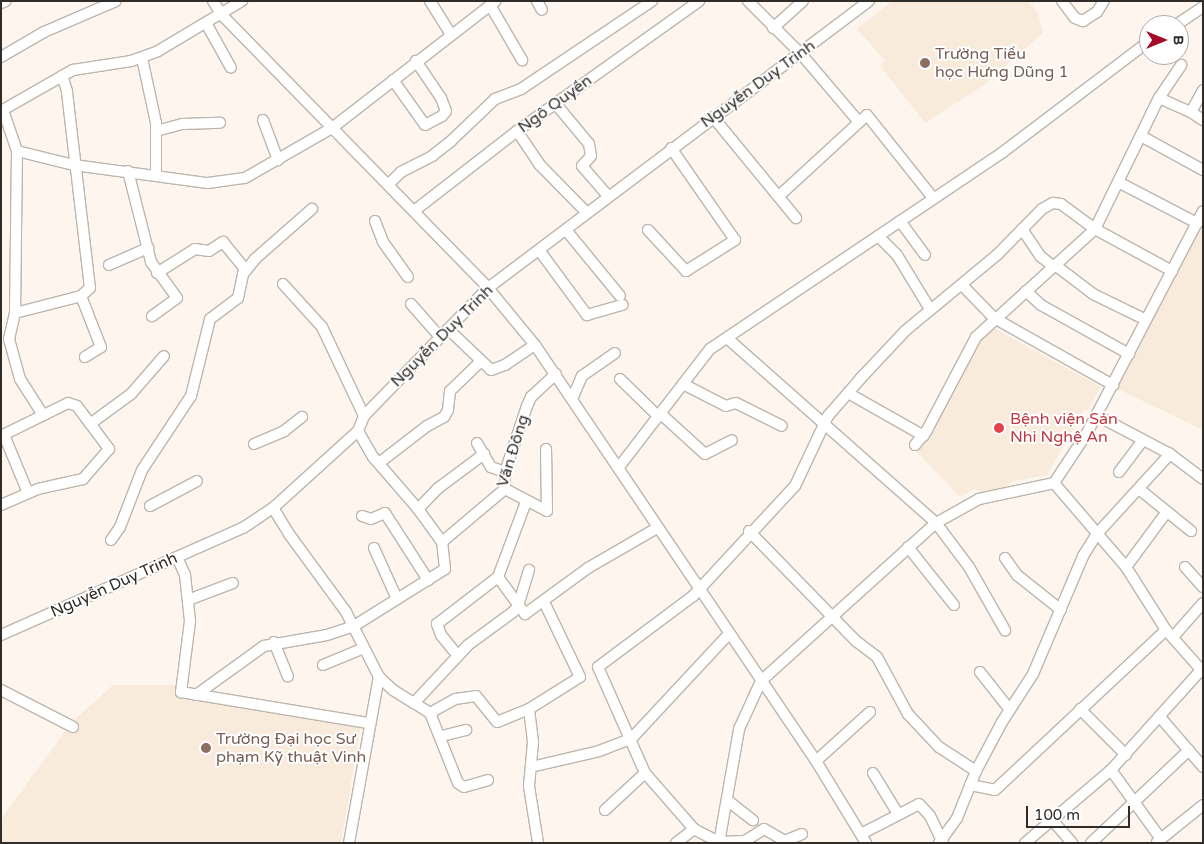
<!DOCTYPE html>
<meta charset="utf-8">
<style>
body{margin:0}
#map{position:relative;width:1204px;height:844px;overflow:hidden;background:#fef6ee;font-family:"Varela Round",sans-serif}
div>[style]{position:absolute}
[style*='--x']{left:calc(var(--x)*1px);top:calc(var(--y)*1px);width:calc(var(--w)*1px);rotate:calc(var(--a)*1deg)}
.built>*{inset:0;background:#f8ebdc}
.roads{filter:drop-shadow(1px 0 #bdb6ae) drop-shadow(-1px 0 #bdb6ae) drop-shadow(0 1px #bdb6ae) drop-shadow(0 -1px #bdb6ae)}
.minor>*{height:10px;margin:-5px;padding:0 5px;transform-origin:5px;border-radius:5px;background:#fff}
.dots>*{width:14px;height:14px;translate:-50% -50%;box-sizing:border-box;border:2px solid #fff;border-radius:50%}
span{translate:-50% -50%;white-space:nowrap;text-align:center;line-height:1.15;-webkit-text-stroke:4px #fff;paint-order:stroke}
.education-label{font-size:16px;color:#785e54}
.left{translate:0 -50%;text-align:left}
.street-label{font-size:16px;color:#2f2c29}
.health-label{font-size:16px;color:#be3a42}
.frame{position:absolute;inset:0;border:2px solid #2f2c29;pointer-events:none}
.north{position:absolute;left:1139px;top:15px;width:50px;height:50px;box-sizing:border-box;background:#fff;border:1px solid #acaba9;border-radius:50%;rotate:90deg;font-size:14px;font-weight:700;line-height:20px;text-align:center;color:#2f2c29}
.north::after{content:'';display:block;margin:auto;width:18px;height:22px;background:#a50926;clip-path:polygon(50% 0,100% 100%,50% 72%,0 100%)}
.scale{position:absolute;left:1026px;top:806px;width:104px;height:22px;box-sizing:border-box;border:2px solid #2f2c29;border-top:0;padding-left:6px;font-size:15px;line-height:18px;white-space:nowrap;color:#2f2c29;-webkit-text-stroke:4px #fff;paint-order:stroke}
</style>
<div id="map">
<div class="built">
<div style="clip-path:polygon(892px 1px,1029px 1px,1038px 13px,1043px 33px,984px 85px,925px 123px,880px 66px,885px 61px,857px 29px)"></div>
<div style="clip-path:polygon(1203px 218px,1203px 430px,1116px 388px)"></div>
<div style="clip-path:polygon(990px 326px,1101px 387px,1087px 411px,1084px 410px,1047px 475px,1013px 481px,1001px 490px,980px 492px,975px 489px,960px 497px,912px 447px,967px 345px)"></div>
<div style="clip-path:polygon(113px 685px,171px 685px,361px 724px,341px 843px,1px 843px,1px 819px,71px 723px)"></div>
</div>
<div class="roads">
<div class="minor">
<div style="--x:213;--y:1;--w:15;--a:58"></div>
<div style="--x:221;--y:14;--w:383;--a:45.7"></div>
<div style="--x:488;--y:288;--w:74;--a:50.5"></div>
<div style="--x:535;--y:345;--w:502;--a:55.96"></div>
<div style="--x:816;--y:761;--w:96;--a:58.6"></div>
<div style="--x:430;--y:1;--w:40;--a:58"></div>
<div style="--x:537;--y:1;--w:10;--a:61"></div>
<div style="--x:748;--y:1;--w:76;--a:45"></div>
<div style="--x:802;--y:55;--w:87;--a:49.7"></div>
<div style="--x:1062;--y:1;--w:21;--a:53"></div>
<div style="--x:1075;--y:18;--w:9;--a:21"></div>
<div style="--x:1083;--y:21;--w:17;--a:-33"></div>
<div style="--x:1097;--y:12;--w:13;--a:-58"></div>
<div style="--x:1;--y:3;--w:5;--a:-22"></div>
<div style="--x:490;--y:5;--w:64;--a:59.8"></div>
<div style="--x:206;--y:23;--w:51;--a:60.9"></div>
<div style="--x:1176;--y:25;--w:32;--a:-34"></div>
<div style="--x:773;--y:28;--w:40;--a:-42"></div>
<div style="--x:1;--y:57;--w:50;--a:-30.2"></div>
<div style="--x:44;--y:32;--w:78;--a:-23.3"></div>
<div style="--x:142;--y:58;--w:66;--a:77.8"></div>
<div style="--x:156;--y:123;--w:52;--a:90"></div>
<div style="--x:393;--y:80;--w:55;--a:54.6"></div>
<div style="--x:425;--y:125;--w:19;--a:-28"></div>
<div style="--x:442;--y:116;--w:6;--a:-51"></div>
<div style="--x:446;--y:111;--w:14;--a:-111"></div>
<div style="--x:441;--y:98;--w:45;--a:-124"></div>
<div style="--x:1159;--y:98;--w:35;--a:24"></div>
<div style="--x:1191;--y:112;--w:25;--a:-61"></div>
<div style="--x:555;--y:103;--w:53;--a:50.3"></div>
<div style="--x:589;--y:144;--w:12;--a:81"></div>
<div style="--x:591;--y:156;--w:13;--a:132"></div>
<div style="--x:582;--y:166;--w:40;--a:49"></div>
<div style="--x:3;--y:110;--w:43;--a:71.1"></div>
<div style="--x:17;--y:151;--w:162;--a:90.7"></div>
<div style="--x:15;--y:313;--w:27;--a:103"></div>
<div style="--x:9;--y:339;--w:41;--a:74.6"></div>
<div style="--x:20;--y:379;--w:43;--a:57.4"></div>
<div style="--x:1;--y:111;--w:83;--a:-29.7"></div>
<div style="--x:73;--y:70;--w:59;--a:-8.8"></div>
<div style="--x:131;--y:61;--w:29;--a:-20"></div>
<div style="--x:158;--y:51;--w:98;--a:-30.8"></div>
<div style="--x:1191;--y:112;--w:14;--a:34"></div>
<div style="--x:713;--y:117;--w:131;--a:50.6"></div>
<div style="--x:263;--y:120;--w:43;--a:69.4"></div>
<div style="--x:156;--y:131;--w:27;--a:-15"></div>
<div style="--x:182;--y:124;--w:38;--a:-2"></div>
<div style="--x:517;--y:131;--w:40;--a:56"></div>
<div style="--x:539;--y:164;--w:69;--a:45.6"></div>
<div style="--x:1141;--y:136;--w:71;--a:28.7"></div>
<div style="--x:17;--y:151;--w:59;--a:13.8"></div>
<div style="--x:74;--y:165;--w:135;--a:7.7"></div>
<div style="--x:208;--y:183;--w:37;--a:-8"></div>
<div style="--x:245;--y:178;--w:100;--a:-29.9"></div>
<div style="--x:332;--y:128;--w:207;--a:-37.8"></div>
<div style="--x:128;--y:171;--w:94;--a:75.8"></div>
<div style="--x:151;--y:262;--w:44;--a:54.2"></div>
<div style="--x:177;--y:298;--w:31;--a:144"></div>
<div style="--x:1120;--y:183;--w:87;--a:27.5"></div>
<div style="--x:388;--y:185;--w:18;--a:-45"></div>
<div style="--x:401;--y:172;--w:35;--a:-27"></div>
<div style="--x:432;--y:156;--w:24;--a:-38"></div>
<div style="--x:451;--y:141;--w:61;--a:-43.7"></div>
<div style="--x:495;--y:99;--w:28;--a:-21"></div>
<div style="--x:521;--y:89;--w:158;--a:-33.9"></div>
<div style="--x:780;--y:195;--w:118;--a:-42.6"></div>
<div style="--x:867;--y:115;--w:106;--a:51.5"></div>
<div style="--x:414;--y:211;--w:130;--a:-37.8"></div>
<div style="--x:517;--y:131;--w:224;--a:-35.5"></div>
<div style="--x:375;--y:221;--w:22;--a:69"></div>
<div style="--x:383;--y:242;--w:43;--a:54.5"></div>
<div style="--x:900;--y:221;--w:42;--a:53.7"></div>
<div style="--x:1022;--y:229;--w:32;--a:56"></div>
<div style="--x:1040;--y:256;--w:16;--a:38"></div>
<div style="--x:566;--y:230;--w:85;--a:50.7"></div>
<div style="--x:648;--y:230;--w:56;--a:47.2"></div>
<div style="--x:686;--y:271;--w:58;--a:-32.3"></div>
<div style="--x:735;--y:240;--w:112;--a:-124.8"></div>
<div style="--x:878;--y:236;--w:27;--a:45"></div>
<div style="--x:897;--y:255;--w:63;--a:58.6"></div>
<div style="--x:539;--y:250;--w:81;--a:53.6"></div>
<div style="--x:587;--y:315;--w:37;--a:-16"></div>
<div style="--x:109;--y:265;--w:43;--a:-23.6"></div>
<div style="--x:1055;--y:265;--w:48;--a:37.3"></div>
<div style="--x:1093;--y:294;--w:57;--a:26.1"></div>
<div style="--x:157;--y:273;--w:45;--a:-32.3"></div>
<div style="--x:195;--y:249;--w:14;--a:8"></div>
<div style="--x:209;--y:251;--w:17;--a:-33"></div>
<div style="--x:223;--y:242;--w:36;--a:51"></div>
<div style="--x:283;--y:284;--w:58;--a:47.8"></div>
<div style="--x:322;--y:327;--w:98;--a:64.7"></div>
<div style="--x:962;--y:285;--w:46;--a:45.9"></div>
<div style="--x:994;--y:318;--w:137;--a:29.4"></div>
<div style="--x:1026;--y:291;--w:21;--a:43"></div>
<div style="--x:1041;--y:305;--w:101;--a:29.1"></div>
<div style="--x:81;--y:296;--w:55;--a:68.6"></div>
<div style="--x:101;--y:347;--w:19;--a:148"></div>
<div style="--x:411;--y:304;--w:44;--a:48.7"></div>
<div style="--x:15;--y:313;--w:68;--a:-14.4"></div>
<div style="--x:81;--y:296;--w:12;--a:-42"></div>
<div style="--x:90;--y:288;--w:198;--a:-96.7"></div>
<div style="--x:67;--y:91;--w:16;--a:-108"></div>
<div style="--x:448;--y:329;--w:59;--a:43.6"></div>
<div style="--x:491;--y:370;--w:15;--a:-20"></div>
<div style="--x:505;--y:365;--w:36;--a:-34"></div>
<div style="--x:727;--y:338;--w:279;--a:41.5"></div>
<div style="--x:936;--y:523;--w:55;--a:53.1"></div>
<div style="--x:969;--y:567;--w:73;--a:60.3"></div>
<div style="--x:620;--y:379;--w:54;--a:44.3"></div>
<div style="--x:683;--y:384;--w:48;--a:27.1"></div>
<div style="--x:726;--y:406;--w:10;--a:-17"></div>
<div style="--x:736;--y:403;--w:51;--a:26.6"></div>
<div style="--x:848;--y:393;--w:87;--a:29.5"></div>
<div style="--x:573;--y:397;--w:23;--a:-67"></div>
<div style="--x:582;--y:376;--w:40;--a:-34.9"></div>
<div style="--x:661;--y:414;--w:59;--a:42.3"></div>
<div style="--x:705;--y:454;--w:30;--a:-27"></div>
<div style="--x:1096;--y:415;--w:84;--a:27.8"></div>
<div style="--x:1170;--y:454;--w:41;--a:37.1"></div>
<div style="--x:90;--y:424;--w:51;--a:-36.2"></div>
<div style="--x:131;--y:394;--w:50;--a:-49"></div>
<div style="--x:4;--y:435;--w:63;--a:67.5"></div>
<div style="--x:1;--y:436;--w:75;--a:-26.2"></div>
<div style="--x:68;--y:403;--w:9;--a:18"></div>
<div style="--x:77;--y:406;--w:54;--a:53.3"></div>
<div style="--x:109;--y:449;--w:40;--a:131"></div>
<div style="--x:83;--y:479;--w:46;--a:167.5"></div>
<div style="--x:38;--y:489;--w:40;--a:156.6"></div>
<div style="--x:477;--y:443;--w:28;--a:60"></div>
<div style="--x:491;--y:467;--w:15;--a:20"></div>
<div style="--x:254;--y:444;--w:33;--a:-23"></div>
<div style="--x:284;--y:431;--w:23;--a:-38"></div>
<div style="--x:915;--y:445;--w:19;--a:-51"></div>
<div style="--x:927;--y:430;--w:105;--a:-62.2"></div>
<div style="--x:976;--y:337;--w:161;--a:-42.2"></div>
<div style="--x:1095;--y:229;--w:146;--a:-64"></div>
<div style="--x:1159;--y:98;--w:40;--a:-56"></div>
<div style="--x:379;--y:463;--w:61;--a:-37.6"></div>
<div style="--x:427;--y:426;--w:19;--a:-28"></div>
<div style="--x:444;--y:417;--w:8;--a:-60"></div>
<div style="--x:448;--y:410;--w:19;--a:-84"></div>
<div style="--x:450;--y:391;--w:42;--a:-44"></div>
<div style="--x:619;--y:467;--w:149;--a:-52.4"></div>
<div style="--x:710;--y:349;--w:353;--a:-33.9"></div>
<div style="--x:1003;--y:152;--w:183;--a:-37.2"></div>
<div style="--x:1119;--y:472;--w:39;--a:-53"></div>
<div style="--x:1054;--y:483;--w:111;--a:49.4"></div>
<div style="--x:1126;--y:567;--w:75;--a:57.6"></div>
<div style="--x:1166;--y:630;--w:56;--a:48.6"></div>
<div style="--x:505;--y:489;--w:47;--a:27.6"></div>
<div style="--x:547;--y:511;--w:62;--a:-90.9"></div>
<div style="--x:1139;--y:489;--w:67;--a:38.9"></div>
<div style="--x:150;--y:506;--w:53;--a:-28"></div>
<div style="--x:273;--y:508;--w:31;--a:58"></div>
<div style="--x:289;--y:534;--w:97;--a:53.8"></div>
<div style="--x:346;--y:612;--w:73;--a:63.1"></div>
<div style="--x:379;--y:677;--w:19;--a:43"></div>
<div style="--x:393;--y:690;--w:25;--a:32"></div>
<div style="--x:414;--y:703;--w:79;--a:-47"></div>
<div style="--x:468;--y:645;--w:56;--a:-36.3"></div>
<div style="--x:513;--y:612;--w:8;--a:-50"></div>
<div style="--x:518;--y:606;--w:38;--a:-73"></div>
<div style="--x:418;--y:509;--w:28;--a:-46"></div>
<div style="--x:437;--y:489;--w:59;--a:-36.7"></div>
<div style="--x:362;--y:516;--w:9;--a:18"></div>
<div style="--x:371;--y:519;--w:15;--a:-23"></div>
<div style="--x:385;--y:513;--w:80;--a:57.3"></div>
<div style="--x:749;--y:531;--w:153;--a:45.8"></div>
<div style="--x:856;--y:641;--w:26;--a:37"></div>
<div style="--x:877;--y:657;--w:65;--a:61.5"></div>
<div style="--x:908;--y:714;--w:45;--a:46.8"></div>
<div style="--x:939;--y:747;--w:44;--a:33"></div>
<div style="--x:111;--y:540;--w:16;--a:-55"></div>
<div style="--x:120;--y:527;--w:61;--a:-68.9"></div>
<div style="--x:142;--y:470;--w:89;--a:-56.5"></div>
<div style="--x:191;--y:396;--w:79;--a:-76.1"></div>
<div style="--x:210;--y:319;--w:35;--a:-37"></div>
<div style="--x:238;--y:298;--w:25;--a:-78"></div>
<div style="--x:243;--y:274;--w:19;--a:-51"></div>
<div style="--x:255;--y:259;--w:76;--a:-41.3"></div>
<div style="--x:442;--y:542;--w:82;--a:-40.1"></div>
<div style="--x:505;--y:489;--w:17;--a:-90"></div>
<div style="--x:505;--y:472;--w:70;--a:-71.6"></div>
<div style="--x:527;--y:406;--w:10;--a:-66"></div>
<div style="--x:531;--y:397;--w:34;--a:-43"></div>
<div style="--x:908;--y:547;--w:74;--a:51.6"></div>
<div style="--x:374;--y:548;--w:56;--a:65.7"></div>
<div style="--x:177;--y:557;--w:20;--a:66"></div>
<div style="--x:185;--y:575;--w:46;--a:83.8"></div>
<div style="--x:190;--y:621;--w:72;--a:97.2"></div>
<div style="--x:181;--y:692;--w:191;--a:9.4"></div>
<div style="--x:1005;--y:558;--w:21;--a:55"></div>
<div style="--x:1017;--y:575;--w:56;--a:38.5"></div>
<div style="--x:1126;--y:567;--w:67;--a:-53.5"></div>
<div style="--x:1185;--y:567;--w:27;--a:48"></div>
<div style="--x:498;--y:577;--w:46;--a:53.9"></div>
<div style="--x:525;--y:614;--w:78;--a:-36.1"></div>
<div style="--x:588;--y:568;--w:80;--a:-30.1"></div>
<div style="--x:188;--y:600;--w:48;--a:-20.7"></div>
<div style="--x:1;--y:635;--w:265;--a:-23.9"></div>
<div style="--x:243;--y:528;--w:36;--a:-34"></div>
<div style="--x:273;--y:508;--w:115;--a:-42.2"></div>
<div style="--x:358;--y:431;--w:16;--a:-68"></div>
<div style="--x:364;--y:416;--w:178;--a:-45.9"></div>
<div style="--x:488;--y:288;--w:477;--a:-37"></div>
<div style="--x:1173;--y:637;--w:45;--a:-48.6"></div>
<div style="--x:274;--y:642;--w:37;--a:68"></div>
<div style="--x:458;--y:656;--w:27;--a:-129"></div>
<div style="--x:441;--y:635;--w:12;--a:-110"></div>
<div style="--x:437;--y:624;--w:77;--a:-37.6"></div>
<div style="--x:498;--y:577;--w:80;--a:-69.5"></div>
<div style="--x:323;--y:665;--w:44;--a:-22.5"></div>
<div style="--x:980;--y:672;--w:48;--a:51.7"></div>
<div style="--x:1;--y:690;--w:81;--a:27.2"></div>
<div style="--x:196;--y:695;--w:84;--a:-35.8"></div>
<div style="--x:264;--y:646;--w:64;--a:-9.9"></div>
<div style="--x:327;--y:635;--w:28;--a:-18"></div>
<div style="--x:354;--y:626;--w:107;--a:-32.1"></div>
<div style="--x:445;--y:569;--w:27;--a:-96"></div>
<div style="--x:442;--y:542;--w:41;--a:-126"></div>
<div style="--x:418;--y:509;--w:69;--a:-130.9"></div>
<div style="--x:373;--y:457;--w:30;--a:-120"></div>
<div style="--x:414;--y:703;--w:19;--a:32"></div>
<div style="--x:430;--y:713;--w:29;--a:-29"></div>
<div style="--x:455;--y:699;--w:21;--a:-8"></div>
<div style="--x:476;--y:696;--w:33;--a:51"></div>
<div style="--x:497;--y:722;--w:35;--a:-22"></div>
<div style="--x:529;--y:709;--w:60;--a:-32.1"></div>
<div style="--x:580;--y:677;--w:83;--a:-115.6"></div>
<div style="--x:529;--y:709;--w:33;--a:83"></div>
<div style="--x:533;--y:742;--w:44;--a:95.2"></div>
<div style="--x:529;--y:786;--w:58;--a:81"></div>
<div style="--x:1080;--y:709;--w:65;--a:45"></div>
<div style="--x:430;--y:713;--w:75;--a:68.2"></div>
<div style="--x:458;--y:783;--w:7;--a:34"></div>
<div style="--x:464;--y:787;--w:25;--a:-16"></div>
<div style="--x:1160;--y:717;--w:66;--a:49.3"></div>
<div style="--x:442;--y:736;--w:25;--a:-14"></div>
<div style="--x:816;--y:761;--w:73;--a:-42.2"></div>
<div style="--x:531;--y:767;--w:70;--a:-13.2"></div>
<div style="--x:599;--y:751;--w:34;--a:-21"></div>
<div style="--x:631;--y:739;--w:144;--a:-47"></div>
<div style="--x:1111;--y:770;--w:85;--a:54.1"></div>
<div style="--x:873;--y:773;--w:48;--a:58.6"></div>
<div style="--x:970;--y:785;--w:25;--a:11"></div>
<div style="--x:995;--y:790;--w:234;--a:-43.1"></div>
<div style="--x:727;--y:800;--w:33;--a:38"></div>
<div style="--x:605;--y:810;--w:54;--a:-42.8"></div>
<div style="--x:1053;--y:821;--w:29;--a:49"></div>
<div style="--x:802;--y:834;--w:18;--a:158"></div>
<div style="--x:785;--y:841;--w:24;--a:-150"></div>
<div style="--x:764;--y:829;--w:22;--a:148"></div>
<div style="--x:745;--y:841;--w:26;--a:178"></div>
<div style="--x:719;--y:842;--w:28;--a:-153"></div>
<div style="--x:694;--y:829;--w:74;--a:-131.2"></div>
<div style="--x:645;--y:773;--w:116;--a:-113.9"></div>
<div style="--x:598;--y:667;--w:119;--a:-36.8"></div>
<div style="--x:693;--y:596;--w:150;--a:-47.2"></div>
<div style="--x:795;--y:486;--w:77;--a:-64.8"></div>
<div style="--x:828;--y:416;--w:49;--a:-49.1"></div>
<div style="--x:860;--y:379;--w:66;--a:-46.8"></div>
<div style="--x:905;--y:331;--w:119;--a:-39.6"></div>
<div style="--x:997;--y:255;--w:64;--a:-45.6"></div>
<div style="--x:1042;--y:209;--w:13;--a:-29"></div>
<div style="--x:1053;--y:203;--w:8;--a:7"></div>
<div style="--x:1061;--y:204;--w:42;--a:36.3"></div>
<div style="--x:1095;--y:229;--w:88;--a:28.6"></div>
<div style="--x:861;--y:834;--w:65;--a:-27.3"></div>
<div style="--x:919;--y:804;--w:16;--a:47"></div>
<div style="--x:930;--y:816;--w:30;--a:64"></div>
<div style="--x:1157;--y:842;--w:59;--a:-38.8"></div>
<div style="--x:349;--y:843;--w:169;--a:-79.8"></div>
<div style="--x:676;--y:843;--w:23;--a:-38"></div>
<div style="--x:719;--y:843;--w:116;--a:-80"></div>
<div style="--x:739;--y:729;--w:53;--a:-65.4"></div>
<div style="--x:761;--y:681;--w:236;--a:-42.1"></div>
<div style="--x:936;--y:523;--w:49;--a:-29.2"></div>
<div style="--x:979;--y:499;--w:77;--a:-12"></div>
<div style="--x:1054;--y:483;--w:60;--a:-56.6"></div>
<div style="--x:1087;--y:433;--w:250;--a:-62.4"></div>
<div style="--x:939;--y:843;--w:31;--a:-54"></div>
<div style="--x:957;--y:818;--w:51;--a:-68"></div>
<div style="--x:976;--y:771;--w:55;--a:-62"></div>
<div style="--x:1002;--y:722;--w:57;--a:-57.1"></div>
<div style="--x:1033;--y:674;--w:128;--a:-67"></div>
<div style="--x:1083;--y:556;--w:25;--a:-58"></div>
<div style="--x:1096;--y:535;--w:110;--a:-47.6"></div>
<div style="--x:1025;--y:843;--w:113;--a:-40.3"></div>
<div style="--x:1111;--y:770;--w:137;--a:-48"></div>
<div style="--x:1091;--y:843;--w:135;--a:-43.5"></div>
</div>
</div>
<div class="dots">
<div style="left:925px;top:63px;background:#8d6e63"></div>
<div style="left:999px;top:428px;background:#e0444e"></div>
<div style="left:206px;top:748px;background:#8d6e63"></div>
</div>
<div class="education-label">
<span class="left" style="left:935px;top:63px">Trường Tiểu<br>học Hưng Dũng 1</span>
<span class="left" style="left:216px;top:748px">Trường Đại học Sư<br>phạm Kỹ thuật Vinh</span>
</div>
<div class="street-label">
<span style="left:758px;top:84px;rotate:-36deg">Nguyễn Duy Trinh</span>
<span style="left:555px;top:104px;rotate:-36deg">Ngô Quyền</span>
<span style="left:442px;top:336px;rotate:-45deg">Nguyễn Duy Trinh</span>
<span style="left:513px;top:451px;rotate:-73deg">Văn Đông</span>
<span style="left:114px;top:585px;rotate:-24deg">Nguyễn Duy Trinh</span>
</div>
<div class="health-label">
<span class="left" style="left:1010px;top:428px">Bệnh viện Sản<br>Nhi Nghệ An</span>
</div>
<div class="frame"></div>
<div class="north">B</div>
<div class="scale">100 m</div>
</div>
